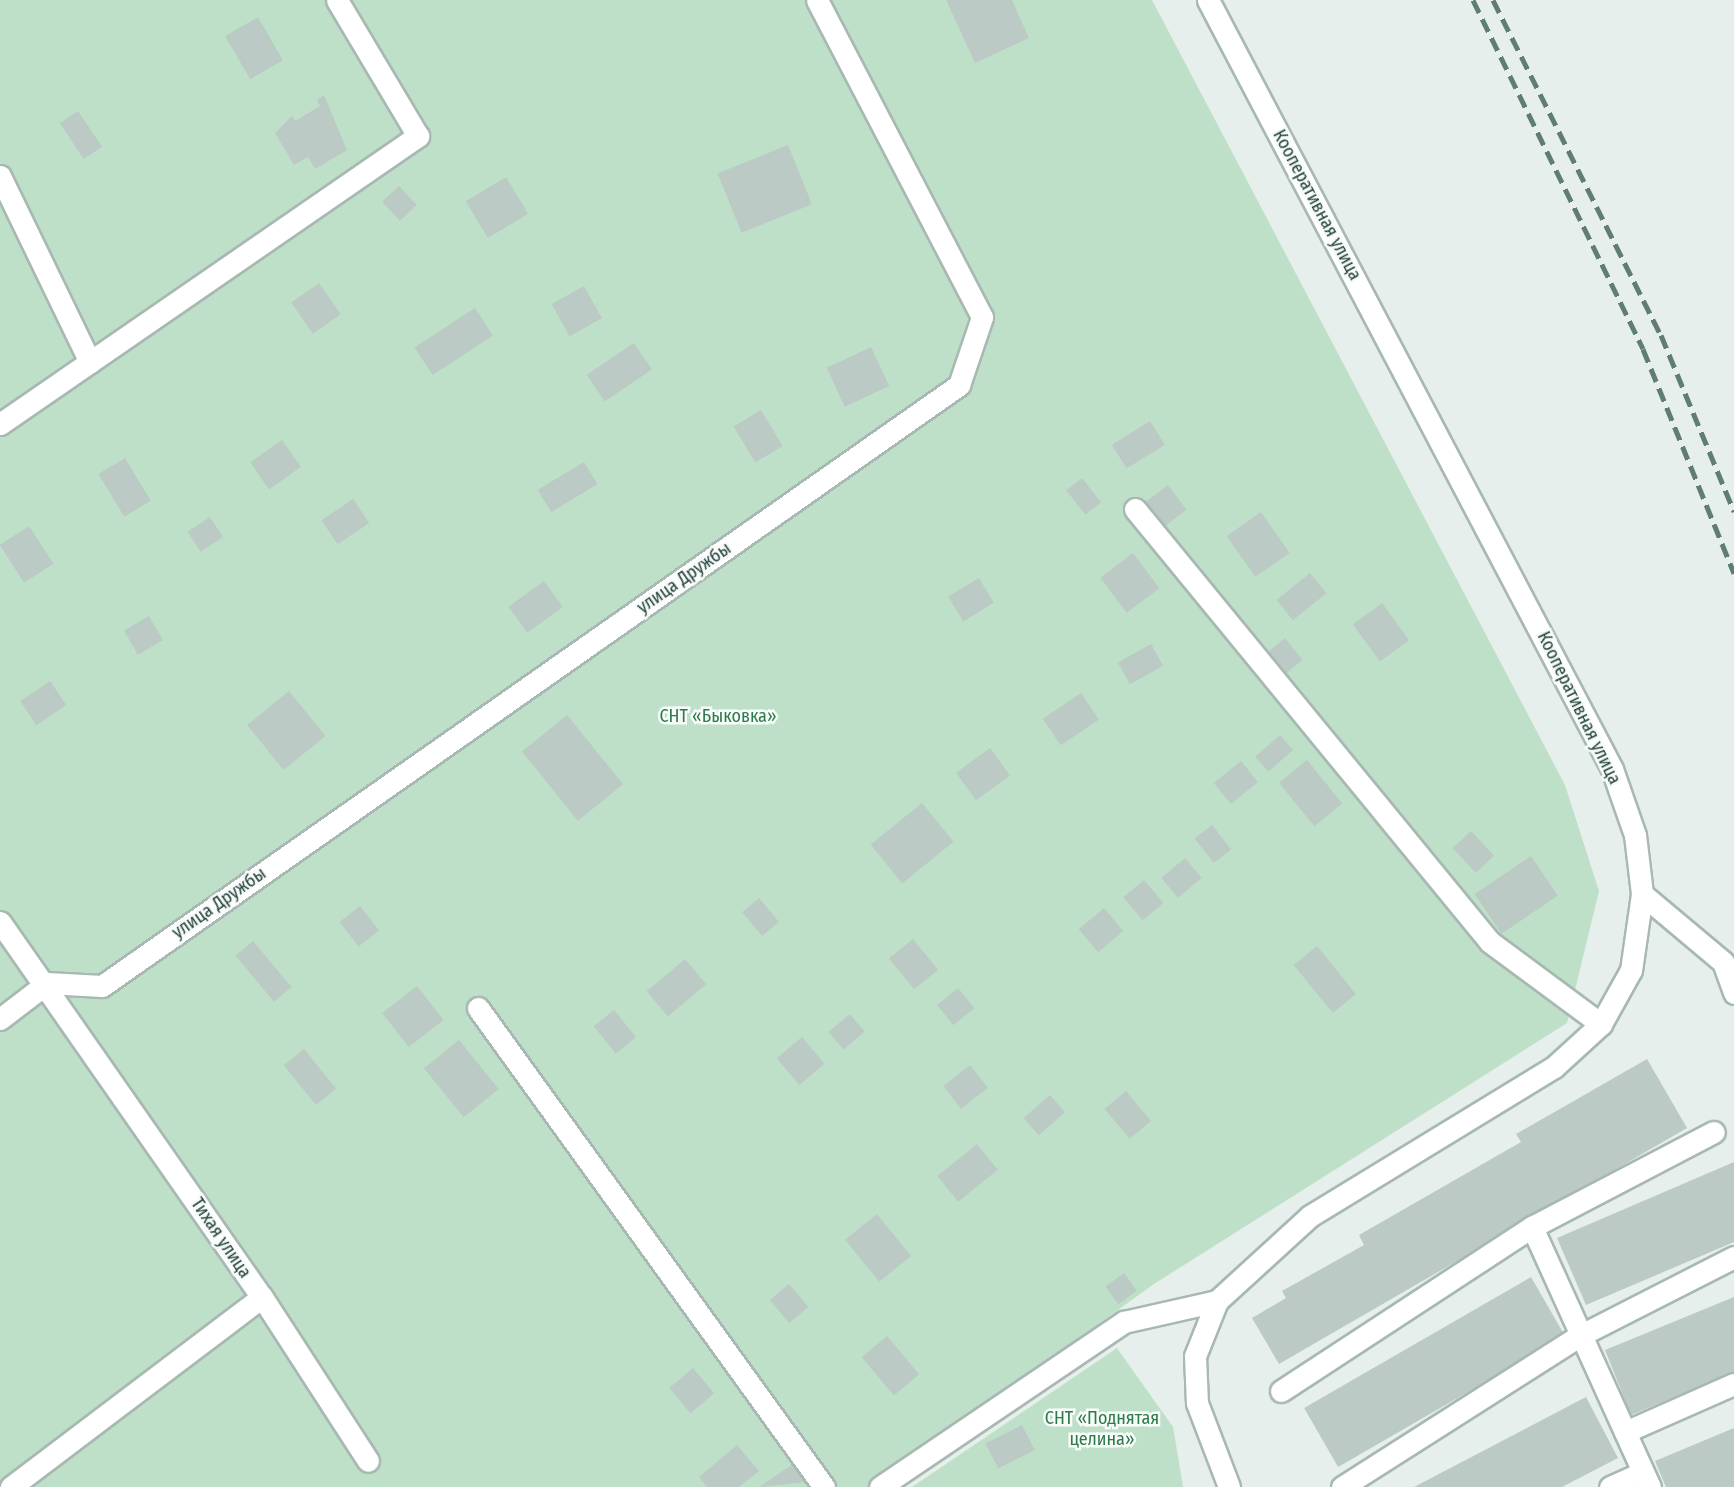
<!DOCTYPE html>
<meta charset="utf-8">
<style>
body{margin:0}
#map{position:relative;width:1734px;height:1487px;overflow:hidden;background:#e6efeb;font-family:"Fira Sans Condensed",sans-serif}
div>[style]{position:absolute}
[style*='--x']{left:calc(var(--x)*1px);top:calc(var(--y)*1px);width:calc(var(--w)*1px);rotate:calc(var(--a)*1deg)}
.green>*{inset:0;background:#bfe0c8}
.building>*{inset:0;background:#bbcac4;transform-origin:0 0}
.roads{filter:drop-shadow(2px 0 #a8b8b2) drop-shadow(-2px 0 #a8b8b2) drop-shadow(0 2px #a8b8b2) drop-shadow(0 -2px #a8b8b2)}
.lane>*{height:21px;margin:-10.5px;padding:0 10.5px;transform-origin:10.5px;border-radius:10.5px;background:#fff}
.street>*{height:21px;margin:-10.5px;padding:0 10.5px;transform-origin:10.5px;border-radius:10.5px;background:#fff}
.secondary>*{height:21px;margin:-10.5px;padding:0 10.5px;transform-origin:10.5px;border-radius:10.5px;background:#fff}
.rail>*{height:5px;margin-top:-2.5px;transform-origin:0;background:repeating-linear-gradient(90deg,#5f7d75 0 14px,transparent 0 21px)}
span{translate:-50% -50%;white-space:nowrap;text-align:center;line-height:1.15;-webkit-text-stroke:5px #f7fbf9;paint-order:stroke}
.street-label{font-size:18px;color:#24423a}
.park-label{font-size:18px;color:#2d7a4b}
</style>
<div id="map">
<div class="green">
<div style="clip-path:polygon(0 0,1152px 0,1565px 785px,1599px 891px,1567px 1023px,1154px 1284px,872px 1487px,0 1487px)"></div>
<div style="clip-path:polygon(1117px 1348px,1173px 1427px,1183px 1487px,912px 1487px)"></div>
</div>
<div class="building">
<div style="clip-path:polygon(946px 0,1012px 0,1029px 38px,975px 63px)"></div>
<div style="left:258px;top:17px;width:50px;height:38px;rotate:60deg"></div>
<div style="clip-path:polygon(324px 95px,347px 150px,315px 169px,308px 157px,294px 165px,275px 133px,292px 116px,295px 121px,320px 106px,317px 100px)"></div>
<div style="left:78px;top:111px;width:43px;height:22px;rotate:56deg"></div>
<div style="left:788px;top:145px;width:64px;height:76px;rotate:68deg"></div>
<div style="left:506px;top:177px;width:43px;height:47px;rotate:59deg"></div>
<div style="left:399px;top:186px;width:26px;height:23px;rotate:47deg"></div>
<div style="left:319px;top:283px;width:38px;height:34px;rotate:55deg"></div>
<div style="left:584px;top:286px;width:37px;height:37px;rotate:61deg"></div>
<div style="left:475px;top:308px;width:33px;height:72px;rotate:57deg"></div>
<div style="left:634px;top:343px;width:32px;height:57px;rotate:56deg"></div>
<div style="left:871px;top:347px;width:43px;height:49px;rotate:65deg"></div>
<div style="left:761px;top:410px;width:42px;height:32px;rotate:59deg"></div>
<div style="left:1150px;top:421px;width:28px;height:45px;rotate:58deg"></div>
<div style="left:282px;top:440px;width:33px;height:39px;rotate:55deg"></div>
<div style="left:125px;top:458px;width:50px;height:31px;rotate:59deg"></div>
<div style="left:584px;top:462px;width:26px;height:54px;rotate:59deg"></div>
<div style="left:1082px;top:478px;width:31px;height:20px;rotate:52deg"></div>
<div style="left:1168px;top:485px;width:31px;height:31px;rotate:53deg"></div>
<div style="left:353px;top:499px;width:29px;height:38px;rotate:56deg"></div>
<div style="left:1261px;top:512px;width:50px;height:42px;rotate:55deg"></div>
<div style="left:210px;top:517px;width:24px;height:27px;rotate:57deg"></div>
<div style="left:29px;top:526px;width:45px;height:35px;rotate:57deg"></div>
<div style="left:1133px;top:553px;width:44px;height:41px;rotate:53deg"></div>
<div style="left:1310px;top:573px;width:26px;height:43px;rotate:51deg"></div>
<div style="left:979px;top:578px;width:29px;height:36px;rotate:59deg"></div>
<div style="left:544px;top:581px;width:32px;height:44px;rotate:54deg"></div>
<div style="left:1382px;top:603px;width:46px;height:36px;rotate:54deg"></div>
<div style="left:149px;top:616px;width:28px;height:29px;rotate:60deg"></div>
<div style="left:1285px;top:638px;width:28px;height:21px;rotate:51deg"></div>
<div style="left:1151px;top:644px;width:25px;height:38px;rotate:61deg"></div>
<div style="left:50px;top:681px;width:29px;height:36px;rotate:56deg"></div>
<div style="left:289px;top:691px;width:58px;height:54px;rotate:51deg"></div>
<div style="left:1081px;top:693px;width:32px;height:46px;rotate:56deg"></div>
<div style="left:567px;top:715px;width:89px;height:58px;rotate:51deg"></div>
<div style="left:1280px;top:735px;width:20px;height:33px;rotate:49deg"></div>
<div style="left:990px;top:748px;width:34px;height:42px;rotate:54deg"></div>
<div style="left:1307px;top:760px;width:56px;height:36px;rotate:51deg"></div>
<div style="left:1241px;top:761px;width:27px;height:35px;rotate:51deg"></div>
<div style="left:922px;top:803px;width:50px;height:66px;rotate:51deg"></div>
<div style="left:1212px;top:825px;width:31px;height:22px;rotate:52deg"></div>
<div style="left:1471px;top:831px;width:34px;height:25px;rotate:47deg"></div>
<div style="left:1531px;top:856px;width:48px;height:68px;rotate:56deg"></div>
<div style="left:1185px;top:858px;width:26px;height:31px;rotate:50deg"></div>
<div style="left:1144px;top:880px;width:30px;height:27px;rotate:50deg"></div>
<div style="left:759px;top:898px;width:31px;height:22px;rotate:50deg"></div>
<div style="left:360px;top:906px;width:31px;height:26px;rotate:52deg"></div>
<div style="left:1104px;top:908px;width:30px;height:33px;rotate:50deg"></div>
<div style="left:913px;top:939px;width:40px;height:31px;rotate:51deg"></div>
<div style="left:253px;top:941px;width:60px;height:23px;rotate:50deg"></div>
<div style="left:1317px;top:946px;width:62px;height:30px;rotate:51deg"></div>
<div style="left:685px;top:959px;width:33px;height:50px;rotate:50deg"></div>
<div style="left:417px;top:986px;width:43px;height:44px;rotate:52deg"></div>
<div style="left:958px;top:988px;width:26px;height:27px;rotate:51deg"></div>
<div style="left:614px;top:1010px;width:35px;height:26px;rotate:51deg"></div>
<div style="left:850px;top:1014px;width:23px;height:28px;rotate:50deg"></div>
<div style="left:802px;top:1037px;width:35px;height:33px;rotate:50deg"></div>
<div style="left:459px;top:1040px;width:63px;height:45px;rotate:51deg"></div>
<div style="left:304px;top:1049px;width:51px;height:26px;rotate:51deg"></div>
<div style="clip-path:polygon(1647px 1059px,1687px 1128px,1279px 1364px,1252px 1318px,1286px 1298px,1282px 1291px,1364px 1245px,1359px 1235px,1521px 1142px,1516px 1134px)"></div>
<div style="left:970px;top:1065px;width:29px;height:34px;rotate:52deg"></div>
<div style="left:1126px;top:1091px;width:39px;height:28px;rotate:50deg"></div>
<div style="left:1050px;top:1095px;width:23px;height:35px;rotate:49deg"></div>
<div style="left:977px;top:1144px;width:33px;height:51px;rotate:51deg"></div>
<div style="clip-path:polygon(1734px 1162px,1734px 1242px,1586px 1305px,1557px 1238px)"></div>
<div style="left:877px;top:1214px;width:54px;height:41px;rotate:51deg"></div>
<div style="left:1124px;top:1273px;width:22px;height:23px;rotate:54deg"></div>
<div style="left:1531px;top:1277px;width:68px;height:262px;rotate:60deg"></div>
<div style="left:789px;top:1284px;width:30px;height:25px;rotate:50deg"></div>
<div style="clip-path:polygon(1734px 1297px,1734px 1372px,1631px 1415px,1605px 1350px)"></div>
<div style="left:887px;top:1336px;width:50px;height:33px;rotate:50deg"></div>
<div style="left:693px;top:1368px;width:33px;height:31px;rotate:50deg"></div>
<div style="clip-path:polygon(1586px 1397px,1618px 1458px,1562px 1487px,1414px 1487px)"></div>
<div style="left:1022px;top:1425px;width:28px;height:41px;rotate:63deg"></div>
<div style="clip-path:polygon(1734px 1428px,1734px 1487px,1666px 1487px,1655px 1461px)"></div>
<div style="clip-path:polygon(737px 1445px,759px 1471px,739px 1487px,707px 1487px,699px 1477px)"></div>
<div style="clip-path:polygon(793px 1464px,807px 1482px,759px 1487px)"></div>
</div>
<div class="roads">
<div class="lane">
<div style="--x:1135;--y:509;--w:560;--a:50.65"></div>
<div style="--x:1490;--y:942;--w:138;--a:36.5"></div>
<div style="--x:1642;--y:894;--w:106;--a:40"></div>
<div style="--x:1723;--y:962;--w:33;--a:70"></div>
<div style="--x:478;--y:1008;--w:591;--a:54.16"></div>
<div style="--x:1532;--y:1227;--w:205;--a:-27.6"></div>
<div style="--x:262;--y:1297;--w:195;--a:57.1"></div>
<div style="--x:1281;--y:1391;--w:300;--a:-33.2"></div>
<div style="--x:1532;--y:1227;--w:286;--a:65.6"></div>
<div style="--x:1625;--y:1432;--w:119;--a:-23.8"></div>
<div style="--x:880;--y:1487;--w:295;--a:-34.1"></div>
<div style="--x:1124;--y:1322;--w:95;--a:-12.7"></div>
<div style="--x:1342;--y:1487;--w:283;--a:-32.5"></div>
<div style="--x:1581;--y:1335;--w:172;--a:-27"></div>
<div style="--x:1610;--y:1487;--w:36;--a:-24"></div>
</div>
<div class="street">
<div style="--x:0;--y:176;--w:207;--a:64.2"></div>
<div style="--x:0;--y:424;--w:508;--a:-34.57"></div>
<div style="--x:418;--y:136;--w:158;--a:-120.8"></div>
<div style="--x:0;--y:922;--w:457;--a:55.1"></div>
<div style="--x:262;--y:1297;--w:315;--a:142.9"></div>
<div style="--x:0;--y:1019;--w:59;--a:-37.5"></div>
<div style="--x:47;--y:983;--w:55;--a:3.1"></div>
<div style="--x:102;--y:986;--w:1047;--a:-35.04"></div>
<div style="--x:959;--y:385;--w:72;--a:-71.3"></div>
<div style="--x:982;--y:317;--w:357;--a:-117.5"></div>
</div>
<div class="secondary">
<div style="--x:1208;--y:0;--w:869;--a:62.28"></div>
<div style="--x:1612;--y:769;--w:70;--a:70.8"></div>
<div style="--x:1635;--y:835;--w:59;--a:83.2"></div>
<div style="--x:1642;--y:894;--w:77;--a:98.2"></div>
<div style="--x:1631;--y:970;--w:62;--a:119.1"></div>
<div style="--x:1601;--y:1024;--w:64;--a:137.5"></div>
<div style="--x:1554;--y:1067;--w:286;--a:148.6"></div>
<div style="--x:1310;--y:1216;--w:126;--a:137.6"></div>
<div style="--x:1217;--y:1301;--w:59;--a:111.8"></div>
<div style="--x:1195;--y:1356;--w:47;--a:87.6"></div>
<div style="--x:1197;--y:1403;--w:90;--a:69.1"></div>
</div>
</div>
<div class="rail">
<div style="--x:1473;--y:0;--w:388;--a:64"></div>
<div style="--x:1643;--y:349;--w:242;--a:67.9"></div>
<div style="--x:1493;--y:0;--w:375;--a:63.4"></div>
<div style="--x:1661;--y:335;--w:191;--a:67.5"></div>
</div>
<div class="street-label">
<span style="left:1317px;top:205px;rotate:62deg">Кооперативная улица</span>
<span style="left:684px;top:578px;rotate:-35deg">улица Дружбы</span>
<span style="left:1579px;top:708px;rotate:64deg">Кооперативная улица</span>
<span style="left:219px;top:903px;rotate:-35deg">улица Дружбы</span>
<span style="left:221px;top:1238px;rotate:56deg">Тихая улица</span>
</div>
<div class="park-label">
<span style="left:718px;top:716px">СНТ «Быковка»</span>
<span style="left:1102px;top:1429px">СНТ «Поднятая<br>целина»</span>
</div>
</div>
